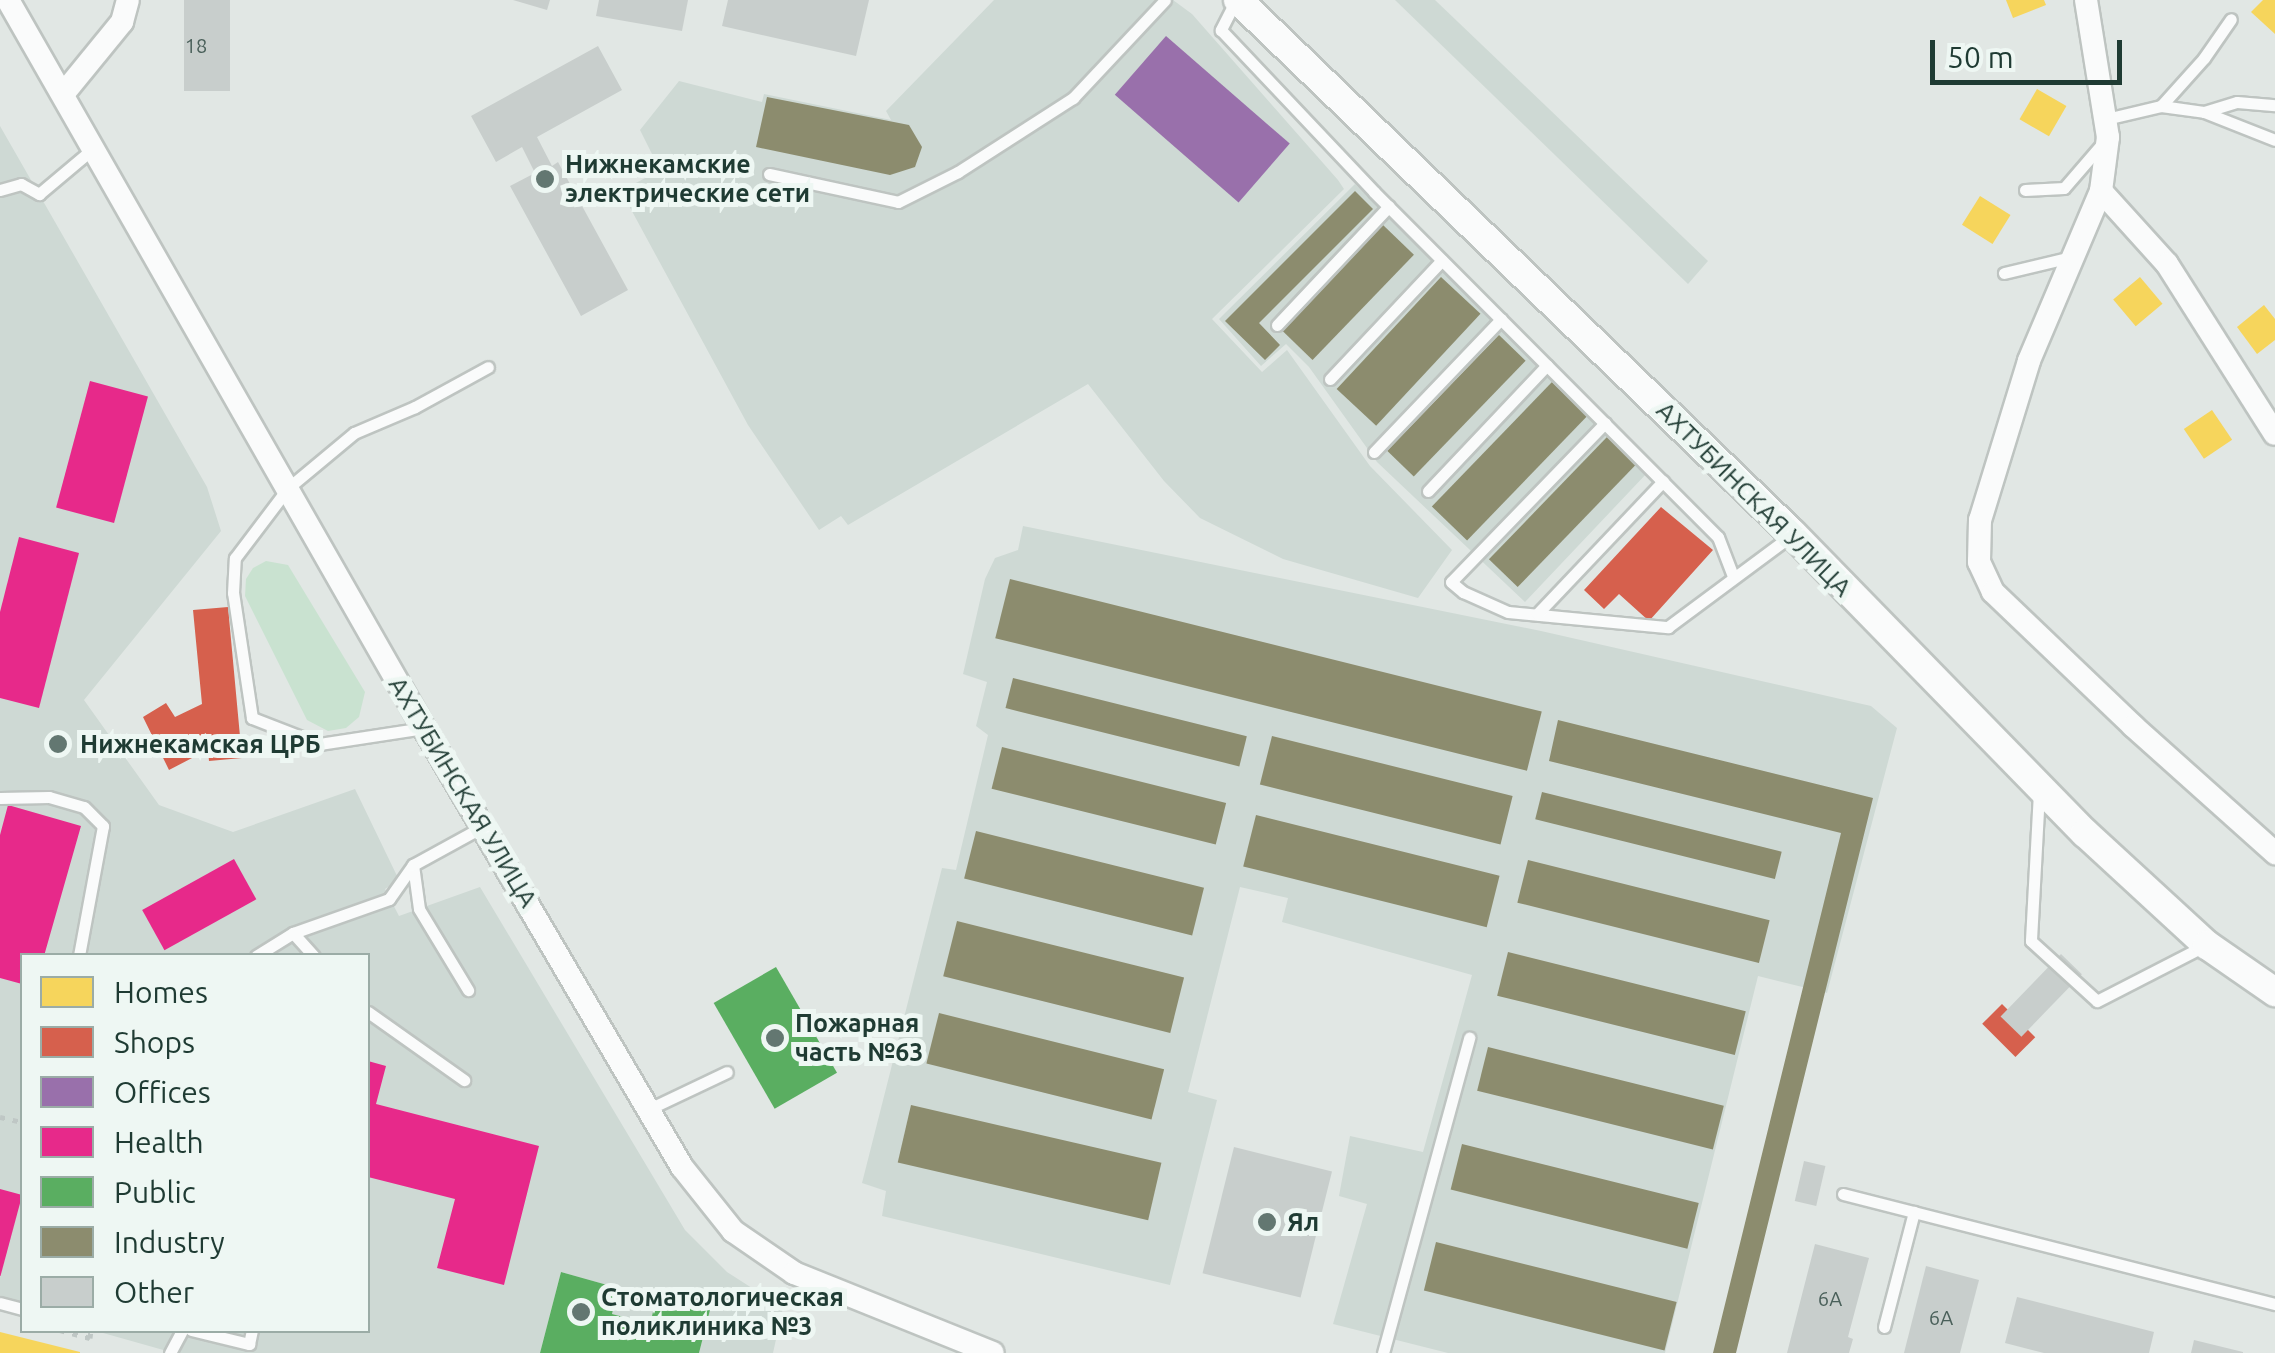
<!DOCTYPE html>
<meta charset="utf-8">
<style>
body{margin:0}
#map{position:relative;width:2275px;height:1353px;overflow:hidden;background:#e1e7e4;font-family:Ubuntu,sans-serif}
div>[style]{position:absolute}
[style*='--x']{left:calc(var(--x)*1px);top:calc(var(--y)*1px);width:calc(var(--w)*1px);rotate:calc(var(--a)*1deg)}
.built>*{inset:0;background:#ced9d4}
.green>*{inset:0;background:#c9e2d0}
.homes>*{inset:0;background:#f6d55c;transform-origin:0 0}
.shops>*{inset:0;background:#d6604d;transform-origin:0 0}
.offices>*{inset:0;background:#9970ab;transform-origin:0 0}
.health>*{inset:0;background:#e7298a;transform-origin:0 0}
.public>*{inset:0;background:#5aae61;transform-origin:0 0}
.industry>*{inset:0;background:#8c8c6e;transform-origin:0 0}
.building>*{inset:0;background:#c8cecc;transform-origin:0 0}
.path>*{height:5px;margin-top:-2.5px;transform-origin:0;background:repeating-linear-gradient(90deg,#bfc7c5 0 5px,transparent 0 13px)}
.roads{filter:drop-shadow(2px 0 #bec4c1) drop-shadow(-2px 0 #bec4c1) drop-shadow(0 2px #bec4c1) drop-shadow(0 -2px #bec4c1)}
.service>*{height:11px;margin:-5.5px;padding:0 5.5px;transform-origin:5.5px;border-radius:5.5px;background:#fafbfb}
.minor>*{height:22px;margin:-11px;padding:0 11px;transform-origin:11px;border-radius:11px;background:#fafbfb}
.tertiary>*{height:28px;margin:-14px;padding:0 14px;transform-origin:14px;border-radius:14px;background:#fafbfb}
.dots>*{width:28px;height:28px;translate:-50% -50%;box-sizing:border-box;border:5px solid #eef7f3;border-radius:50%}
span{translate:-50% -50%;white-space:nowrap;text-align:center;line-height:1.15;-webkit-text-stroke:10px #eef7f3;paint-order:stroke}
.number-label{font-size:20px;color:#4a605a}
.number-label span{-webkit-text-stroke-width:0}
.poi-label{font-size:25px;color:#1f3b33;font-weight:700}
.left{translate:0 -50%;text-align:left}
.street-label{font-size:25px;color:#1f3b33}
.legend{position:absolute;left:20px;top:953px;width:350px;height:380px;box-sizing:border-box;background:#eef7f3;border:2px solid #9baca6;margin:0;padding:12px 18px;list-style:none;font-size:30px;color:#1f3b33}
.legend li{display:flex;align-items:center;gap:20px;height:50px}
.legend b{width:50px;border:2px solid #9baca6}
.scale{position:absolute;left:1930px;top:40px;width:192px;height:45px;box-sizing:border-box;border:5px solid #1f3b33;border-top:0;padding-left:12px;font-size:30px;line-height:35px;white-space:nowrap;color:#1f3b33;-webkit-text-stroke:8px #eef7f3;paint-order:stroke}
</style>
<div id="map">
<div class="built">
<div style="clip-path:polygon(994px 0,1173px 0,1192px 14px,1338px 180px,1344px 189px,1212px 319px,1262px 372px,1287px 350px,1370px 466px,1452px 550px,1418px 598px,1283px 559px,1200px 518px,1164px 481px,1088px 384px,848px 525px,841px 516px,819px 530px,748px 425px,621px 191px,660px 170px,640px 130px,679px 81px,762px 102px,764px 94px,891px 120px,886px 111px)"></div>
<div style="clip-path:polygon(1395px 0,1435px 0,1708px 261px,1688px 284px)"></div>
<div style="clip-path:polygon(0 126px,207px 487px,221px 531px,84px 700px,159px 805px,233px 832px,355px 789px,399px 880px,385px 889px,399px 916px,480px 887px,685px 1230px,727px 1272px,783px 1308px,773px 1353px,699px 1353px,710px 1310px,658px 1296px,650px 1324px,612px 1314px,618px 1288px,561px 1272px,540px 1353px,174px 1353px,96px 1331px,368px 1330px,368px 956px,22px 956px,22px 1311px,0 1305px)"></div>
<div style="clip-path:polygon(1355px 184px,1648px 472px,1525px 602px,1377px 462px,1309px 367px,1286px 344px,1261px 366px,1219px 319px)"></div>
<div style="clip-path:polygon(1023px 526px,1541px 631px,1871px 706px,1897px 728px,1827px 993px,1758px 976px,1665px 1353px,1448px 1353px,1333px 1324px,1367px 1204px,1339px 1196px,1350px 1136px,1423px 1152px,1472px 975px,1282px 922px,1288px 898px,1240px 887px,1188px 1092px,1217px 1100px,1170px 1285px,882px 1216px,886px 1191px,862px 1183px,942px 868px,956px 870px,988px 735px,976px 726px,987px 682px,963px 674px,985px 579px,995px 558px,1018px 550px)"></div>
</div>
<div class="green">
<div style="clip-path:polygon(266px 561px,288px 565px,365px 692px,359px 717px,346px 728px,328px 731px,307px 720px,245px 596px,246px 579px,253px 568px)"></div>
</div>
<div class="homes">
<div style="clip-path:polygon(2006px 0,2044px 0,2046px 5px,2013px 18px)"></div>
<div style="clip-path:polygon(2263px 0,2275px 0,2275px 34px,2251px 12px)"></div>
<div style="left:2037px;top:89px;width:34px;height:35px;rotate:30deg"></div>
<div style="left:1980px;top:196px;width:36px;height:34px;rotate:32deg"></div>
<div style="left:2140px;top:277px;width:35px;height:35px;rotate:50deg"></div>
<div style="clip-path:polygon(2264px 305px,2275px 319px,2275px 340px,2257px 354px,2237px 327px)"></div>
<div style="left:2212px;top:410px;width:36px;height:34px;rotate:56deg"></div>
<div style="clip-path:polygon(0 1332px,80px 1352px,80px 1353px,0 1353px)"></div>
</div>
<div class="shops">
<div style="clip-path:polygon(1661px 507px,1713px 550px,1649px 621px,1619px 594px,1604px 609px,1584px 590px)"></div>
<div style="clip-path:polygon(228px 607px,242px 758px,209px 761px,206px 733px,187px 743px,194px 757px,169px 770px,143px 717px,166px 703px,175px 717px,202px 704px,193px 610px)"></div>
<div style="left:2002px;top:1004px;width:47px;height:28px;rotate:45deg"></div>
</div>
<div class="offices">
<div style="left:1166px;top:36px;width:164px;height:78px;rotate:41deg"></div>
</div>
<div class="health">
<div style="left:90px;top:381px;width:60px;height:131px;rotate:15deg"></div>
<div style="clip-path:polygon(19px 537px,79px 553px,39px 708px,0 698px,0 612px)"></div>
<div style="clip-path:polygon(8px 805px,81px 826px,44px 956px,22px 956px,22px 984px,0 978px,0 835px)"></div>
<div style="left:234px;top:859px;width:46px;height:105px;rotate:61deg"></div>
<div style="clip-path:polygon(368px 1061px,386px 1066px,376px 1104px,539px 1146px,504px 1285px,437px 1268px,455px 1199px,368px 1177px)"></div>
<div style="left:0;top:1189px;width:23px;height:84px;rotate:15deg"></div>
</div>
<div class="public">
<div style="left:776px;top:967px;width:122px;height:72px;rotate:60deg"></div>
<div style="clip-path:polygon(561px 1272px,618px 1288px,612px 1314px,650px 1324px,657px 1296px,710px 1310px,699px 1353px,540px 1353px)"></div>
</div>
<div class="industry">
<div style="clip-path:polygon(767px 97px,909px 125px,922px 147px,915px 167px,890px 175px,756px 147px)"></div>
<div style="clip-path:polygon(1355px 191px,1373px 209px,1259px 323px,1280px 345px,1265px 360px,1225px 321px)"></div>
<div style="left:1383px;top:225px;width:43px;height:146px;rotate:44deg"></div>
<div style="left:1441px;top:277px;width:54px;height:153px;rotate:43deg"></div>
<div style="left:1499px;top:335px;width:37px;height:161px;rotate:44deg"></div>
<div style="left:1552px;top:382px;width:49px;height:173px;rotate:44deg"></div>
<div style="left:1607px;top:437px;width:40px;height:170px;rotate:44deg"></div>
<div style="left:1010px;top:579px;width:548px;height:61px;rotate:14deg"></div>
<div style="left:1013px;top:678px;width:241px;height:31px;rotate:14deg"></div>
<div style="clip-path:polygon(1558px 720px,1873px 798px,1736px 1353px,1713px 1353px,1841px 833px,1549px 761px)"></div>
<div style="left:1272px;top:736px;width:248px;height:50px;rotate:14deg"></div>
<div style="left:1002px;top:747px;width:231px;height:43px;rotate:14deg"></div>
<div style="left:1542px;top:792px;width:247px;height:28px;rotate:14deg"></div>
<div style="left:1256px;top:815px;width:251px;height:53px;rotate:14deg"></div>
<div style="left:976px;top:831px;width:235px;height:49px;rotate:14deg"></div>
<div style="left:1528px;top:860px;width:249px;height:44px;rotate:14deg"></div>
<div style="left:957px;top:921px;width:234px;height:57px;rotate:14deg"></div>
<div style="left:1508px;top:952px;width:245px;height:45px;rotate:14deg"></div>
<div style="left:939px;top:1013px;width:232px;height:52px;rotate:14deg"></div>
<div style="left:1488px;top:1047px;width:243px;height:45px;rotate:14deg"></div>
<div style="left:911px;top:1105px;width:257px;height:59px;rotate:13deg"></div>
<div style="left:1462px;top:1144px;width:244px;height:47px;rotate:14deg"></div>
<div style="left:1436px;top:1242px;width:248px;height:50px;rotate:14deg"></div>
</div>
<div class="building">
<div style="left:184px;top:0;width:46px;height:91px"></div>
<div style="clip-path:polygon(513px 0,550px 0,547px 10px)"></div>
<div style="clip-path:polygon(599px 0,688px 0,682px 31px,596px 16px)"></div>
<div style="clip-path:polygon(728px 0,869px 0,856px 56px,722px 26px)"></div>
<div style="clip-path:polygon(598px 46px,622px 90px,537px 137px,552px 166px,558px 162px,628px 290px,581px 316px,510px 186px,535px 173px,522px 147px,496px 162px,471px 116px)"></div>
<div style="left:2061px;top:954px;width:29px;height:87px;rotate:44deg"></div>
<div style="left:1234px;top:1147px;width:101px;height:130px;rotate:14deg"></div>
<div style="left:1804px;top:1161px;width:22px;height:41px;rotate:13deg"></div>
<div style="clip-path:polygon(1815px 1244px,1869px 1258px,1848px 1337px,1853px 1339px,1849px 1353px,1787px 1353px)"></div>
<div style="clip-path:polygon(1926px 1266px,1979px 1280px,1960px 1353px,1904px 1353px)"></div>
<div style="clip-path:polygon(2017px 1297px,2154px 1332px,2149px 1353px,2044px 1353px,2005px 1343px)"></div>
<div style="clip-path:polygon(2194px 1340px,2243px 1352px,2243px 1353px,2191px 1353px)"></div>
</div>
<div class="path">
<div style="--x:0;--y:1117;--w:23;--a:13"></div>
<div style="--x:60;--y:1330;--w:31;--a:15"></div>
<div style="--x:90;--y:1338;--w:8;--a:-83"></div>
</div>
<div class="roads">
<div class="service">
<div style="--x:1236;--y:0;--w:34;--a:117"></div>
<div style="--x:1221;--y:30;--w:223;--a:46.6"></div>
<div style="--x:1374;--y:192;--w:487;--a:45.1"></div>
<div style="--x:1718;--y:537;--w:42;--a:69"></div>
<div style="--x:2161;--y:106;--w:64;--a:-48.1"></div>
<div style="--x:2204;--y:58;--w:47;--a:-55.3"></div>
<div style="--x:2204;--y:112;--w:34;--a:-17"></div>
<div style="--x:2237;--y:102;--w:38;--a:5"></div>
<div style="--x:2106;--y:119;--w:57;--a:-13.3"></div>
<div style="--x:2161;--y:106;--w:43;--a:7.9"></div>
<div style="--x:2204;--y:112;--w:76;--a:21.5"></div>
<div style="--x:769;--y:174;--w:132;--a:12.2"></div>
<div style="--x:898;--y:202;--w:67;--a:-26.6"></div>
<div style="--x:958;--y:172;--w:137;--a:-32.8"></div>
<div style="--x:1073;--y:98;--w:134;--a:-46.8"></div>
<div style="--x:0;--y:190;--w:22;--a:-16"></div>
<div style="--x:21;--y:184;--w:21;--a:29"></div>
<div style="--x:39;--y:194;--w:73;--a:-40"></div>
<div style="--x:2025;--y:190;--w:39;--a:-3"></div>
<div style="--x:2064;--y:188;--w:58;--a:-49.2"></div>
<div style="--x:2004;--y:273;--w:69;--a:-13.4"></div>
<div style="--x:1277;--y:325;--w:163;--a:-46.7"></div>
<div style="--x:1330;--y:379;--w:163;--a:-46.7"></div>
<div style="--x:1605;--y:423;--w:221;--a:134.1"></div>
<div style="--x:1451;--y:582;--w:16;--a:40"></div>
<div style="--x:1463;--y:592;--w:49;--a:24"></div>
<div style="--x:1508;--y:612;--w:161;--a:5.4"></div>
<div style="--x:1668;--y:627;--w:156;--a:-36.6"></div>
<div style="--x:1374;--y:452;--w:184;--a:-46.3"></div>
<div style="--x:1428;--y:491;--w:173;--a:-46.6"></div>
<div style="--x:1537;--y:614;--w:183;--a:-46.5"></div>
<div style="--x:424;--y:728;--w:106;--a:171.3"></div>
<div style="--x:319;--y:744;--w:72;--a:-158.8"></div>
<div style="--x:252;--y:718;--w:126;--a:-98.6"></div>
<div style="--x:233;--y:593;--w:35;--a:-87"></div>
<div style="--x:235;--y:558;--w:88;--a:-52.9"></div>
<div style="--x:288;--y:488;--w:86;--a:-39.8"></div>
<div style="--x:354;--y:433;--w:66;--a:-23.1"></div>
<div style="--x:415;--y:407;--w:83;--a:-28.7"></div>
<div style="--x:2039;--y:792;--w:149;--a:93.1"></div>
<div style="--x:2031;--y:941;--w:89;--a:42.3"></div>
<div style="--x:2097;--y:1001;--w:123;--a:-27.2"></div>
<div style="--x:0;--y:798;--w:49;--a:-1.2"></div>
<div style="--x:49;--y:797;--w:36;--a:16"></div>
<div style="--x:84;--y:807;--w:27;--a:45"></div>
<div style="--x:103;--y:826;--w:132;--a:100.5"></div>
<div style="--x:413;--y:865;--w:44;--a:82.2"></div>
<div style="--x:419;--y:909;--w:95;--a:58.8"></div>
<div style="--x:293;--y:933;--w:31;--a:48"></div>
<div style="--x:256;--y:956;--w:44;--a:-31.9"></div>
<div style="--x:293;--y:933;--w:102;--a:-19.5"></div>
<div style="--x:389;--y:899;--w:42;--a:-54.8"></div>
<div style="--x:413;--y:865;--w:81;--a:-28.8"></div>
<div style="--x:368;--y:1012;--w:118;--a:35.3"></div>
<div style="--x:649;--y:1109;--w:86;--a:-25.4"></div>
<div style="--x:1843;--y:1194;--w:446;--a:14.3"></div>
<div style="--x:0;--y:1303;--w:23;--a:15"></div>
<div style="--x:1884;--y:1327;--w:119;--a:-75.4"></div>
<div style="--x:191;--y:1330;--w:60;--a:13.6"></div>
<div style="--x:249;--y:1344;--w:14;--a:-78"></div>
<div style="--x:170;--y:1353;--w:26;--a:-62"></div>
<div style="--x:1383;--y:1353;--w:327;--a:-74.7"></div>
</div>
<div class="minor">
<div style="--x:8;--y:0;--w:838;--a:60.26"></div>
<div style="--x:424;--y:728;--w:509;--a:59.56"></div>
<div style="--x:682;--y:1167;--w:82;--a:51.4"></div>
<div style="--x:733;--y:1231;--w:74;--a:34.5"></div>
<div style="--x:794;--y:1273;--w:214;--a:21.9"></div>
<div style="--x:2086;--y:0;--w:139;--a:80.9"></div>
<div style="--x:2108;--y:137;--w:54;--a:97.4"></div>
<div style="--x:2101;--y:191;--w:98;--a:47.9"></div>
<div style="--x:2167;--y:264;--w:201;--a:57.6"></div>
<div style="--x:64;--y:93;--w:92;--a:-50.8"></div>
<div style="--x:122;--y:22;--w:23;--a:-75"></div>
<div style="--x:2101;--y:191;--w:185;--a:113"></div>
<div style="--x:2029;--y:361;--w:166;--a:107.1"></div>
<div style="--x:1980;--y:520;--w:42;--a:91.4"></div>
<div style="--x:1979;--y:562;--w:33;--a:65"></div>
<div style="--x:1993;--y:592;--w:194;--a:43.7"></div>
<div style="--x:2133;--y:726;--w:191;--a:41.8"></div>
</div>
<div class="tertiary">
<div style="--x:1238;--y:0;--w:770;--a:43.9"></div>
<div style="--x:1793;--y:534;--w:418;--a:45.7"></div>
<div style="--x:2085;--y:833;--w:166;--a:42.6"></div>
<div style="--x:2207;--y:945;--w:83;--a:34.7"></div>
</div>
</div>
<div class="dots">
<div style="left:545px;top:179px;background:#637771"></div>
<div style="left:58px;top:744px;background:#637771"></div>
<div style="left:775px;top:1038px;background:#637771"></div>
<div style="left:1267px;top:1222px;background:#637771"></div>
<div style="left:581px;top:1312px;background:#637771"></div>
</div>
<div class="number-label">
<span style="left:196px;top:45px">18</span>
<span style="left:1830px;top:1298px">6А</span>
<span style="left:1941px;top:1317px">6А</span>
</div>
<div class="poi-label">
<span class="left" style="left:565px;top:179px">Нижнекамские<br>электрические сети</span>
<span class="left" style="left:80px;top:744px">Нижнекамская ЦРБ</span>
<span class="left" style="left:795px;top:1038px">Пожарная<br>часть №63</span>
<span class="left" style="left:1287px;top:1222px">Ял</span>
<span class="left" style="left:601px;top:1312px">Стоматологическая<br>поликлиника №3</span>
</div>
<div class="street-label">
<span style="left:1754px;top:499px;rotate:45deg">АХТУБИНСКАЯ УЛИЦА</span>
<span style="left:463px;top:792px;rotate:59deg">АХТУБИНСКАЯ УЛИЦА</span>
</div>
<ul class="legend">
<li><b style="height:28px;background:#f6d55c"></b>Homes</li>
<li><b style="height:28px;background:#d6604d"></b>Shops</li>
<li><b style="height:28px;background:#9970ab"></b>Offices</li>
<li><b style="height:28px;background:#e7298a"></b>Health</li>
<li><b style="height:28px;background:#5aae61"></b>Public</li>
<li><b style="height:28px;background:#8c8c6e"></b>Industry</li>
<li><b style="height:28px;background:#c8cecc"></b>Other</li>
</ul>
<div class="scale">50 m</div>
</div>
